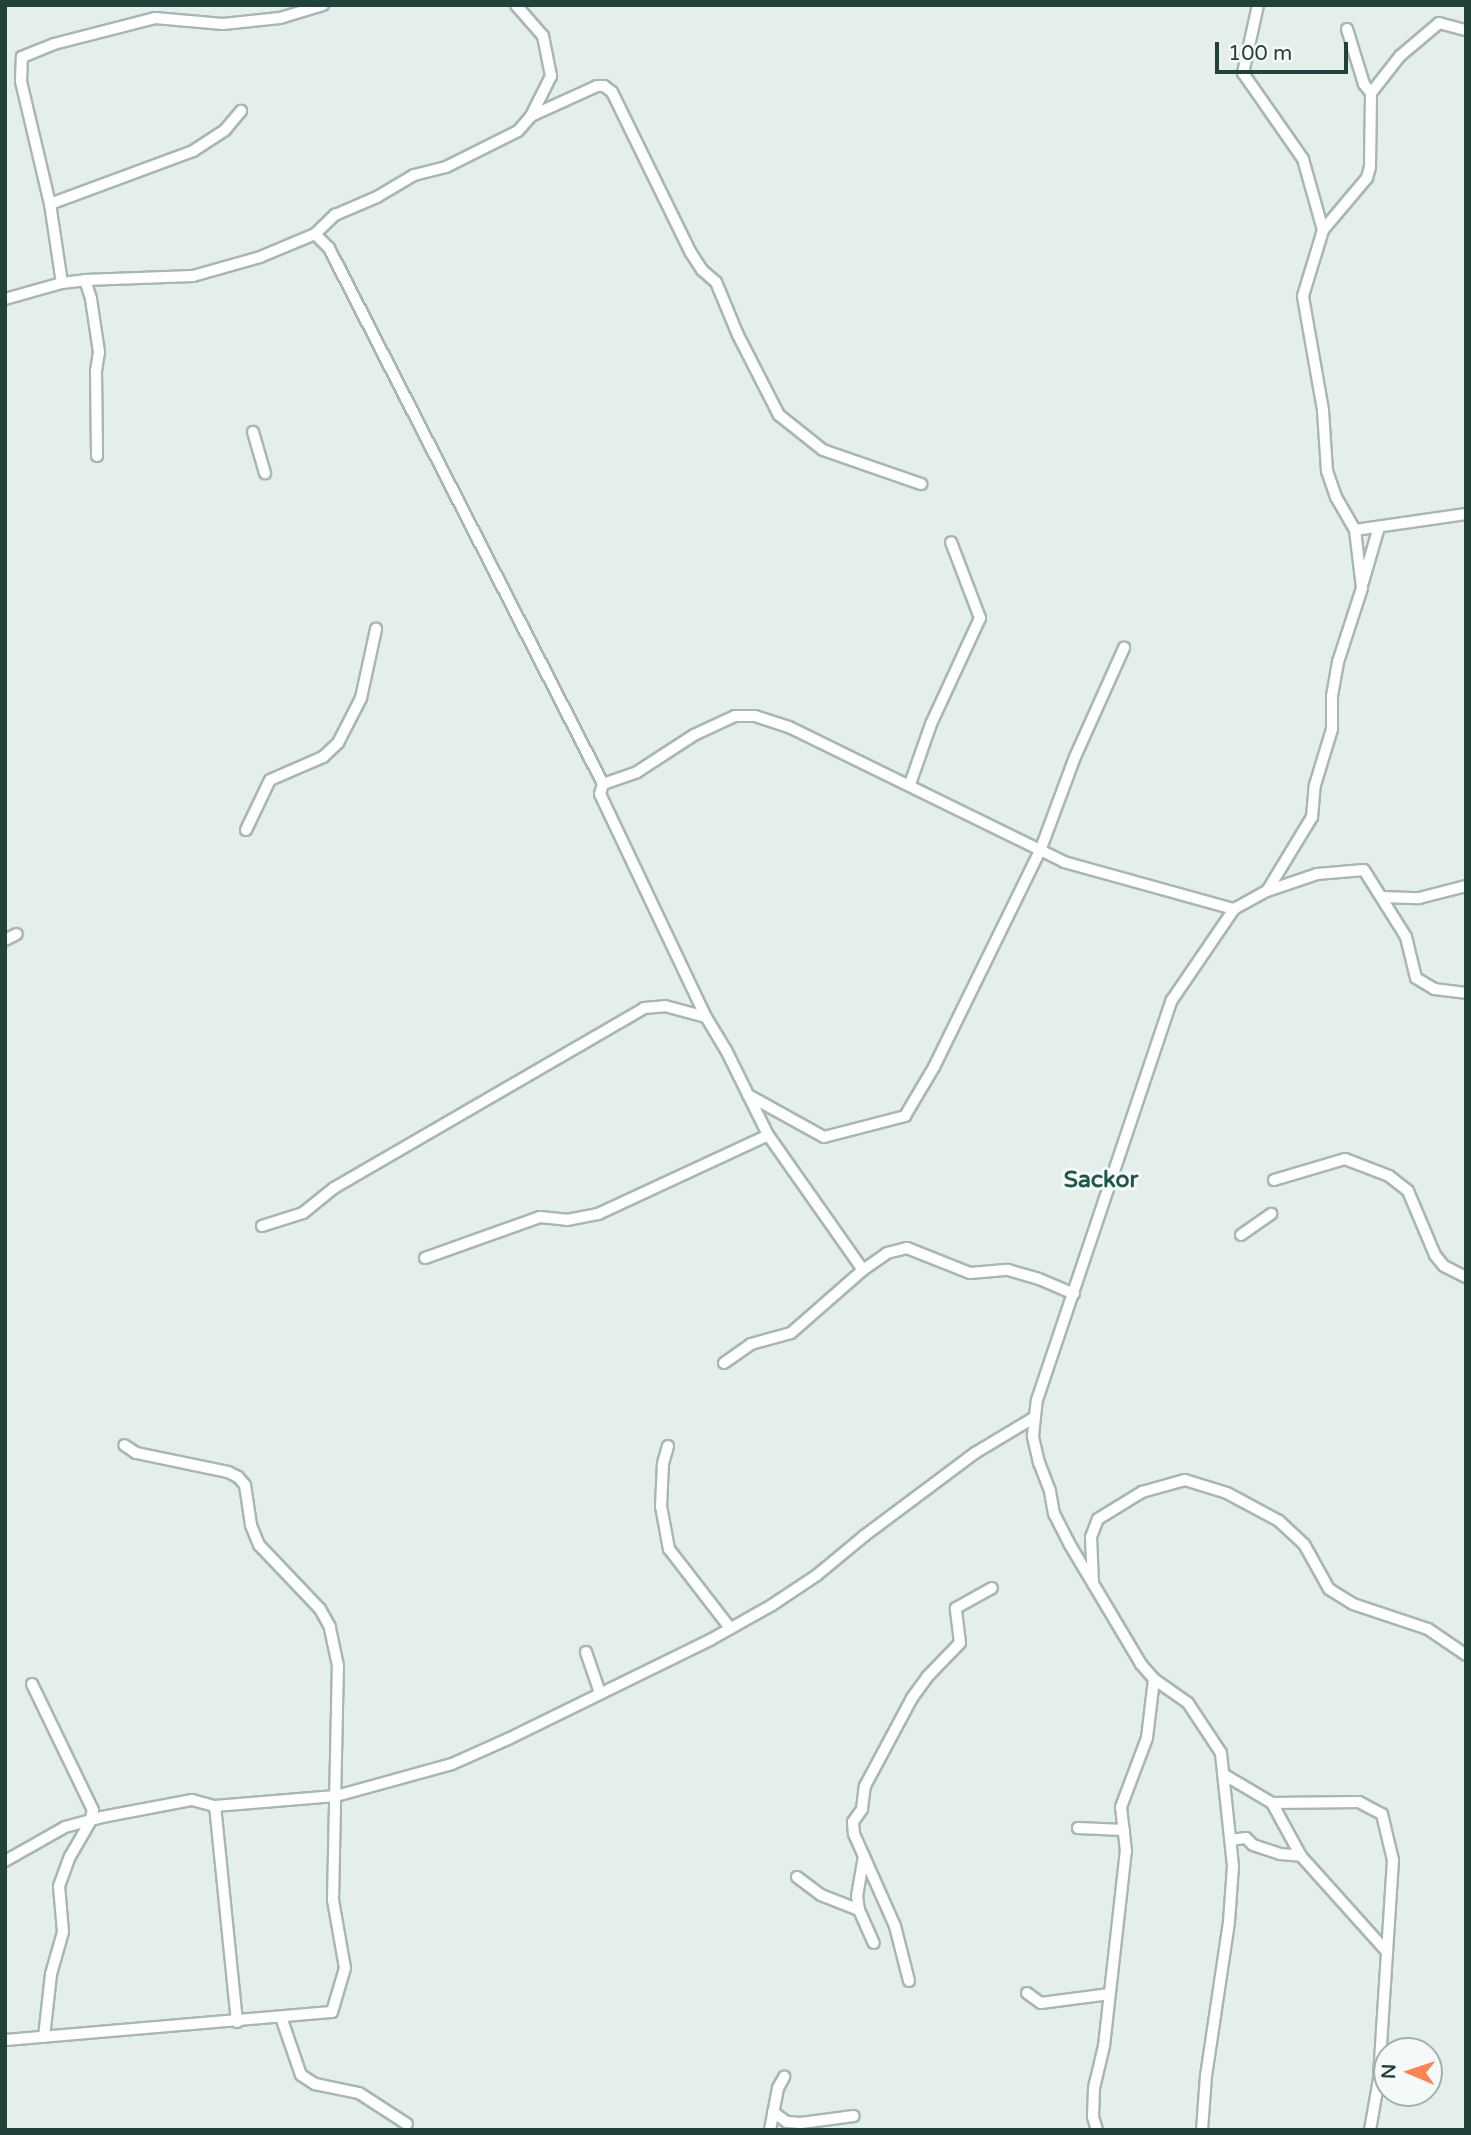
<!DOCTYPE html>
<style>
body{margin:0}
#map{position:relative;width:1471px;height:2135px;overflow:hidden;background:#e4efea;font-family:"Varela Round",sans-serif}
div>[style]{position:absolute}
[style*='--x']{left:calc(var(--x)*1px);top:calc(var(--y)*1px);width:calc(var(--w)*1px);rotate:calc(var(--a)*1deg)}
.roads{filter:drop-shadow(2px 0 #a6b8b2) drop-shadow(-2px 0 #a6b8b2) drop-shadow(0 2px #a6b8b2) drop-shadow(0 -2px #a6b8b2)}
.street>*{height:10px;margin:-5px;padding:0 5px;transform-origin:5px;border-radius:5px;background:#fff}
span{translate:-50% -50%;white-space:nowrap;text-align:center;line-height:1.15;-webkit-text-stroke:6px #f5faf8;paint-order:stroke}
.neighbourhood-label{font-size:23px;color:#1b574a;font-weight:700}
.frame{position:absolute;inset:0;border:7px solid #21423a;pointer-events:none}
.north{position:absolute;left:1373px;top:2037px;width:70px;height:70px;box-sizing:border-box;background:#f5faf8;border:2px solid #a0b0ac;border-radius:50%;rotate:272deg;font-size:19px;font-weight:700;line-height:28px;text-align:center;color:#21423a}
.north::after{content:'';display:block;margin:auto;width:24px;height:32px;background:#fe8252;clip-path:polygon(50% 0,100% 100%,50% 72%,0 100%)}
.scale{position:absolute;left:1215px;top:42px;width:133px;height:32px;box-sizing:border-box;border:4px solid #21423a;border-top:0;padding-left:9px;font-size:21px;line-height:24px;white-space:nowrap;color:#21423a;-webkit-text-stroke:5px #f5faf8;paint-order:stroke}
</style>
<div id="map">
<div class="roads">
<div class="street">
<div style="--x:1258;--y:5;--w:70;--a:102.4"></div>
<div style="--x:1243;--y:73;--w:105;--a:55.1"></div>
<div style="--x:1303;--y:159;--w:74;--a:74.3"></div>
<div style="--x:1347;--y:29;--w:58;--a:72.8"></div>
<div style="--x:1364;--y:84;--w:11;--a:52"></div>
<div style="--x:531;--y:116;--w:72;--a:-24.4"></div>
<div style="--x:597;--y:86;--w:7;--a:0"></div>
<div style="--x:604;--y:86;--w:10;--a:37"></div>
<div style="--x:612;--y:92;--w:179;--a:63.9"></div>
<div style="--x:691;--y:253;--w:20;--a:57"></div>
<div style="--x:702;--y:270;--w:18;--a:41"></div>
<div style="--x:716;--y:282;--w:57;--a:67.5"></div>
<div style="--x:738;--y:335;--w:90;--a:62.9"></div>
<div style="--x:779;--y:415;--w:56;--a:38.5"></div>
<div style="--x:823;--y:450;--w:104;--a:19.1"></div>
<div style="--x:50;--y:204;--w:153;--a:-20.3"></div>
<div style="--x:193;--y:151;--w:38;--a:-33"></div>
<div style="--x:225;--y:130;--w:25;--a:-50"></div>
<div style="--x:315;--y:234;--w:20;--a:45"></div>
<div style="--x:329;--y:248;--w:602;--a:62.92"></div>
<div style="--x:603;--y:784;--w:36;--a:-19"></div>
<div style="--x:637;--y:772;--w:68;--a:-33"></div>
<div style="--x:694;--y:735;--w:45;--a:-24.9"></div>
<div style="--x:735;--y:716;--w:20;--a:0"></div>
<div style="--x:755;--y:716;--w:36;--a:18"></div>
<div style="--x:789;--y:727;--w:306;--a:26.1"></div>
<div style="--x:1064;--y:862;--w:176;--a:15.5"></div>
<div style="--x:1234;--y:909;--w:38;--a:-29"></div>
<div style="--x:1267;--y:891;--w:53;--a:-18.8"></div>
<div style="--x:1317;--y:874;--w:47;--a:-4.9"></div>
<div style="--x:1364;--y:870;--w:79;--a:57.9"></div>
<div style="--x:1406;--y:937;--w:42;--a:76.3"></div>
<div style="--x:1416;--y:978;--w:21;--a:31"></div>
<div style="--x:1434;--y:989;--w:32;--a:7"></div>
<div style="--x:85;--y:280;--w:20;--a:72"></div>
<div style="--x:91;--y:299;--w:54;--a:81.4"></div>
<div style="--x:99;--y:352;--w:19;--a:99"></div>
<div style="--x:96;--y:371;--w:85;--a:89.3"></div>
<div style="--x:62;--y:283;--w:80;--a:-98.6"></div>
<div style="--x:50;--y:204;--w:126;--a:-103.3"></div>
<div style="--x:21;--y:81;--w:24;--a:-88"></div>
<div style="--x:22;--y:57;--w:35;--a:-22"></div>
<div style="--x:54;--y:44;--w:104;--a:-14.4"></div>
<div style="--x:155;--y:18;--w:68;--a:5"></div>
<div style="--x:223;--y:24;--w:57;--a:-6"></div>
<div style="--x:280;--y:18;--w:45;--a:-16.8"></div>
<div style="--x:5;--y:299;--w:59;--a:-15.7"></div>
<div style="--x:62;--y:283;--w:23;--a:-7"></div>
<div style="--x:85;--y:280;--w:108;--a:-2.1"></div>
<div style="--x:193;--y:276;--w:70;--a:-15.8"></div>
<div style="--x:260;--y:257;--w:60;--a:-22.7"></div>
<div style="--x:315;--y:234;--w:28;--a:-44"></div>
<div style="--x:335;--y:215;--w:46;--a:-23.2"></div>
<div style="--x:377;--y:197;--w:43;--a:-30.7"></div>
<div style="--x:414;--y:175;--w:33;--a:-14"></div>
<div style="--x:446;--y:167;--w:80;--a:-26.6"></div>
<div style="--x:518;--y:131;--w:20;--a:-49"></div>
<div style="--x:531;--y:116;--w:45;--a:-63.4"></div>
<div style="--x:551;--y:76;--w:41;--a:-101.3"></div>
<div style="--x:543;--y:36;--w:41;--a:-131.1"></div>
<div style="--x:253;--y:432;--w:43;--a:73.7"></div>
<div style="--x:1355;--y:530;--w:112;--a:-8.2"></div>
<div style="--x:1363;--y:582;--w:57;--a:-73.8"></div>
<div style="--x:603;--y:784;--w:10;--a:107"></div>
<div style="--x:600;--y:794;--w:247;--a:64.6"></div>
<div style="--x:706;--y:1017;--w:39;--a:59"></div>
<div style="--x:726;--y:1050;--w:95;--a:63.7"></div>
<div style="--x:768;--y:1135;--w:165;--a:54.9"></div>
<div style="--x:863;--y:1270;--w:29;--a:-35"></div>
<div style="--x:887;--y:1253;--w:21;--a:-14"></div>
<div style="--x:907;--y:1248;--w:68;--a:21.6"></div>
<div style="--x:970;--y:1273;--w:38;--a:-5"></div>
<div style="--x:1008;--y:1270;--w:32;--a:16"></div>
<div style="--x:1039;--y:1279;--w:38;--a:23"></div>
<div style="--x:910;--y:784;--w:64;--a:-70.7"></div>
<div style="--x:931;--y:724;--w:117;--a:-65.2"></div>
<div style="--x:980;--y:618;--w:81;--a:-110.9"></div>
<div style="--x:246;--y:830;--w:55;--a:-64.4"></div>
<div style="--x:270;--y:780;--w:58;--a:-23.5"></div>
<div style="--x:323;--y:757;--w:21;--a:-43"></div>
<div style="--x:338;--y:743;--w:51;--a:-62.9"></div>
<div style="--x:361;--y:698;--w:71;--a:-77.7"></div>
<div style="--x:1267;--y:891;--w:87;--a:-58.7"></div>
<div style="--x:1312;--y:817;--w:32;--a:-85"></div>
<div style="--x:1315;--y:785;--w:59;--a:-73.1"></div>
<div style="--x:1332;--y:729;--w:33;--a:-90"></div>
<div style="--x:1332;--y:696;--w:35;--a:-80"></div>
<div style="--x:1338;--y:662;--w:78;--a:-72"></div>
<div style="--x:1362;--y:588;--w:58;--a:-96.9"></div>
<div style="--x:1355;--y:530;--w:38;--a:-120"></div>
<div style="--x:1336;--y:497;--w:28;--a:-109"></div>
<div style="--x:1327;--y:471;--w:61;--a:-93.8"></div>
<div style="--x:1323;--y:410;--w:116;--a:-100"></div>
<div style="--x:1303;--y:296;--w:69;--a:-73.1"></div>
<div style="--x:1323;--y:230;--w:68;--a:-49.8"></div>
<div style="--x:1367;--y:178;--w:11;--a:-75"></div>
<div style="--x:1370;--y:167;--w:74;--a:-89.2"></div>
<div style="--x:1371;--y:93;--w:47;--a:-51.9"></div>
<div style="--x:1400;--y:56;--w:51;--a:-40.2"></div>
<div style="--x:1439;--y:23;--w:28;--a:15"></div>
<div style="--x:1382;--y:897;--w:37;--a:2"></div>
<div style="--x:1419;--y:898;--w:49;--a:-14.3"></div>
<div style="--x:5;--y:940;--w:13;--a:-27"></div>
<div style="--x:748;--y:1095;--w:87;--a:28.9"></div>
<div style="--x:824;--y:1137;--w:84;--a:-14.5"></div>
<div style="--x:905;--y:1116;--w:57;--a:-59.4"></div>
<div style="--x:934;--y:1067;--w:241;--a:-63.9"></div>
<div style="--x:1040;--y:851;--w:100;--a:-69.6"></div>
<div style="--x:1075;--y:757;--w:120;--a:-65.8"></div>
<div style="--x:1274;--y:1180;--w:74;--a:-16.5"></div>
<div style="--x:1345;--y:1159;--w:47;--a:21.1"></div>
<div style="--x:1389;--y:1176;--w:24;--a:38"></div>
<div style="--x:1408;--y:1191;--w:69;--a:67.1"></div>
<div style="--x:1435;--y:1255;--w:14;--a:51"></div>
<div style="--x:1444;--y:1266;--w:25;--a:27"></div>
<div style="--x:262;--y:1226;--w:43;--a:-17.6"></div>
<div style="--x:303;--y:1213;--w:40;--a:-39"></div>
<div style="--x:334;--y:1188;--w:358;--a:-30.1"></div>
<div style="--x:644;--y:1008;--w:21;--a:-5"></div>
<div style="--x:665;--y:1006;--w:42;--a:15"></div>
<div style="--x:1241;--y:1235;--w:37;--a:-35"></div>
<div style="--x:425;--y:1258;--w:122;--a:-19.6"></div>
<div style="--x:540;--y:1217;--w:27;--a:6"></div>
<div style="--x:567;--y:1220;--w:32;--a:-11"></div>
<div style="--x:598;--y:1214;--w:187;--a:-24.9"></div>
<div style="--x:724;--y:1363;--w:33;--a:-35"></div>
<div style="--x:751;--y:1344;--w:41;--a:-15.4"></div>
<div style="--x:791;--y:1333;--w:96;--a:-41.2"></div>
<div style="--x:668;--y:1446;--w:19;--a:106"></div>
<div style="--x:663;--y:1464;--w:42;--a:92.7"></div>
<div style="--x:661;--y:1506;--w:44;--a:79.5"></div>
<div style="--x:669;--y:1549;--w:100;--a:52.3"></div>
<div style="--x:1093;--y:1583;--w:46;--a:-92.5"></div>
<div style="--x:1091;--y:1537;--w:19;--a:-69"></div>
<div style="--x:1098;--y:1519;--w:52;--a:-31.5"></div>
<div style="--x:1142;--y:1492;--w:45;--a:-15.6"></div>
<div style="--x:1185;--y:1480;--w:44;--a:17.2"></div>
<div style="--x:1227;--y:1493;--w:59;--a:28.3"></div>
<div style="--x:1279;--y:1521;--w:34;--a:43"></div>
<div style="--x:1304;--y:1544;--w:51;--a:60.9"></div>
<div style="--x:1329;--y:1589;--w:28;--a:32"></div>
<div style="--x:1353;--y:1604;--w:79;--a:18.4"></div>
<div style="--x:1428;--y:1629;--w:46;--a:34.4"></div>
<div style="--x:586;--y:1652;--w:43;--a:71.1"></div>
<div style="--x:32;--y:1684;--w:140;--a:64.2"></div>
<div style="--x:93;--y:1810;--w:12;--a:104"></div>
<div style="--x:90;--y:1822;--w:39;--a:120"></div>
<div style="--x:70;--y:1856;--w:32;--a:110"></div>
<div style="--x:59;--y:1886;--w:46;--a:85"></div>
<div style="--x:63;--y:1932;--w:44;--a:105.9"></div>
<div style="--x:51;--y:1974;--w:63;--a:96.3"></div>
<div style="--x:1223;--y:1774;--w:57;--a:30.6"></div>
<div style="--x:1272;--y:1803;--w:87;--a:-0.7"></div>
<div style="--x:1359;--y:1802;--w:26;--a:28"></div>
<div style="--x:1382;--y:1814;--w:47;--a:76.6"></div>
<div style="--x:1393;--y:1860;--w:219;--a:93.7"></div>
<div style="--x:1379;--y:2079;--w:52;--a:100"></div>
<div style="--x:1272;--y:1803;--w:60;--a:61.3"></div>
<div style="--x:1301;--y:1856;--w:129;--a:48.1"></div>
<div style="--x:1078;--y:1828;--w:46;--a:2.5"></div>
<div style="--x:1231;--y:1840;--w:15;--a:-8"></div>
<div style="--x:1246;--y:1838;--w:10;--a:45"></div>
<div style="--x:1253;--y:1845;--w:28;--a:18"></div>
<div style="--x:1280;--y:1854;--w:21;--a:5"></div>
<div style="--x:864;--y:1856;--w:41;--a:99.9"></div>
<div style="--x:857;--y:1896;--w:14;--a:82"></div>
<div style="--x:859;--y:1910;--w:36;--a:66"></div>
<div style="--x:5;--y:1861;--w:69;--a:-29.5"></div>
<div style="--x:65;--y:1827;--w:38;--a:-15"></div>
<div style="--x:102;--y:1817;--w:92;--a:-10.7"></div>
<div style="--x:192;--y:1800;--w:24;--a:15"></div>
<div style="--x:797;--y:1877;--w:30;--a:37"></div>
<div style="--x:821;--y:1895;--w:41;--a:21.5"></div>
<div style="--x:909;--y:1981;--w:57;--a:-104.3"></div>
<div style="--x:895;--y:1926;--w:101;--a:-114"></div>
<div style="--x:854;--y:1834;--w:12;--a:-95"></div>
<div style="--x:853;--y:1822;--w:16;--a:-55"></div>
<div style="--x:862;--y:1809;--w:23;--a:-83"></div>
<div style="--x:865;--y:1786;--w:100;--a:-61.9"></div>
<div style="--x:912;--y:1698;--w:26;--a:-54"></div>
<div style="--x:927;--y:1677;--w:47;--a:-45.9"></div>
<div style="--x:960;--y:1643;--w:35;--a:-97"></div>
<div style="--x:956;--y:1608;--w:41;--a:-29.1"></div>
<div style="--x:1027;--y:1993;--w:17;--a:36"></div>
<div style="--x:1041;--y:2003;--w:69;--a:-7.5"></div>
<div style="--x:281;--y:2017;--w:61;--a:71"></div>
<div style="--x:301;--y:2075;--w:17;--a:33"></div>
<div style="--x:315;--y:2084;--w:45;--a:11.6"></div>
<div style="--x:359;--y:2093;--w:57;--a:32.9"></div>
<div style="--x:237;--y:2022;--w:217;--a:-95.8"></div>
<div style="--x:215;--y:1806;--w:121;--a:-4.7"></div>
<div style="--x:336;--y:1796;--w:120;--a:-15.4"></div>
<div style="--x:452;--y:1764;--w:61;--a:-24.1"></div>
<div style="--x:508;--y:1739;--w:225;--a:-26.1"></div>
<div style="--x:710;--y:1640;--w:71;--a:-29.4"></div>
<div style="--x:772;--y:1605;--w:54;--a:-33.7"></div>
<div style="--x:817;--y:1575;--w:61;--a:-39.7"></div>
<div style="--x:864;--y:1536;--w:139;--a:-36.8"></div>
<div style="--x:975;--y:1453;--w:70;--a:-31"></div>
<div style="--x:5;--y:2040;--w:328;--a:-4.9"></div>
<div style="--x:332;--y:2012;--w:46;--a:-73.5"></div>
<div style="--x:345;--y:1968;--w:69;--a:-100"></div>
<div style="--x:333;--y:1900;--w:234;--a:-88.8"></div>
<div style="--x:338;--y:1666;--w:40;--a:-102"></div>
<div style="--x:330;--y:1627;--w:21;--a:-119"></div>
<div style="--x:320;--y:1609;--w:88;--a:-133.6"></div>
<div style="--x:259;--y:1545;--w:22;--a:-112"></div>
<div style="--x:251;--y:1525;--w:40;--a:-98.5"></div>
<div style="--x:245;--y:1485;--w:11;--a:-131"></div>
<div style="--x:238;--y:1477;--w:11;--a:-153"></div>
<div style="--x:228;--y:1472;--w:94;--a:-168.3"></div>
<div style="--x:136;--y:1453;--w:14;--a:-146"></div>
<div style="--x:773;--y:2112;--w:17;--a:36"></div>
<div style="--x:787;--y:2122;--w:14;--a:4"></div>
<div style="--x:801;--y:2123;--w:53;--a:-7.5"></div>
<div style="--x:770;--y:2130;--w:43;--a:-79.2"></div>
<div style="--x:778;--y:2088;--w:13;--a:-61"></div>
<div style="--x:1097;--y:2130;--w:14;--a:-107"></div>
<div style="--x:1093;--y:2117;--w:29;--a:-88"></div>
<div style="--x:1094;--y:2088;--w:43;--a:-76.6"></div>
<div style="--x:1104;--y:2046;--w:196;--a:-83.6"></div>
<div style="--x:1126;--y:1851;--w:44;--a:-96.5"></div>
<div style="--x:1121;--y:1807;--w:74;--a:-69.4"></div>
<div style="--x:1147;--y:1738;--w:59;--a:-83.2"></div>
<div style="--x:1202;--y:2130;--w:54;--a:-85.8"></div>
<div style="--x:1206;--y:2076;--w:156;--a:-81.5"></div>
<div style="--x:1229;--y:1922;--w:56;--a:-85.9"></div>
<div style="--x:1233;--y:1866;--w:114;--a:-96.1"></div>
<div style="--x:1221;--y:1753;--w:60;--a:-123.4"></div>
<div style="--x:1188;--y:1703;--w:42;--a:-144.8"></div>
<div style="--x:1154;--y:1679;--w:20;--a:-131"></div>
<div style="--x:1141;--y:1664;--w:141;--a:-120.8"></div>
<div style="--x:1069;--y:1543;--w:33;--a:-117"></div>
<div style="--x:1054;--y:1514;--w:23;--a:-100"></div>
<div style="--x:1050;--y:1491;--w:30;--a:-111"></div>
<div style="--x:1039;--y:1463;--w:28;--a:-103"></div>
<div style="--x:1033;--y:1436;--w:36;--a:-84"></div>
<div style="--x:1037;--y:1400;--w:422;--a:-71.4"></div>
<div style="--x:1172;--y:1000;--w:110;--a:-55.7"></div>
</div>
</div>
<div class="neighbourhood-label">
<span style="left:1101px;top:1180px">Sackor</span>
</div>
<div class="frame"></div>
<div class="north">N</div>
<div class="scale">100 m</div>
</div>
